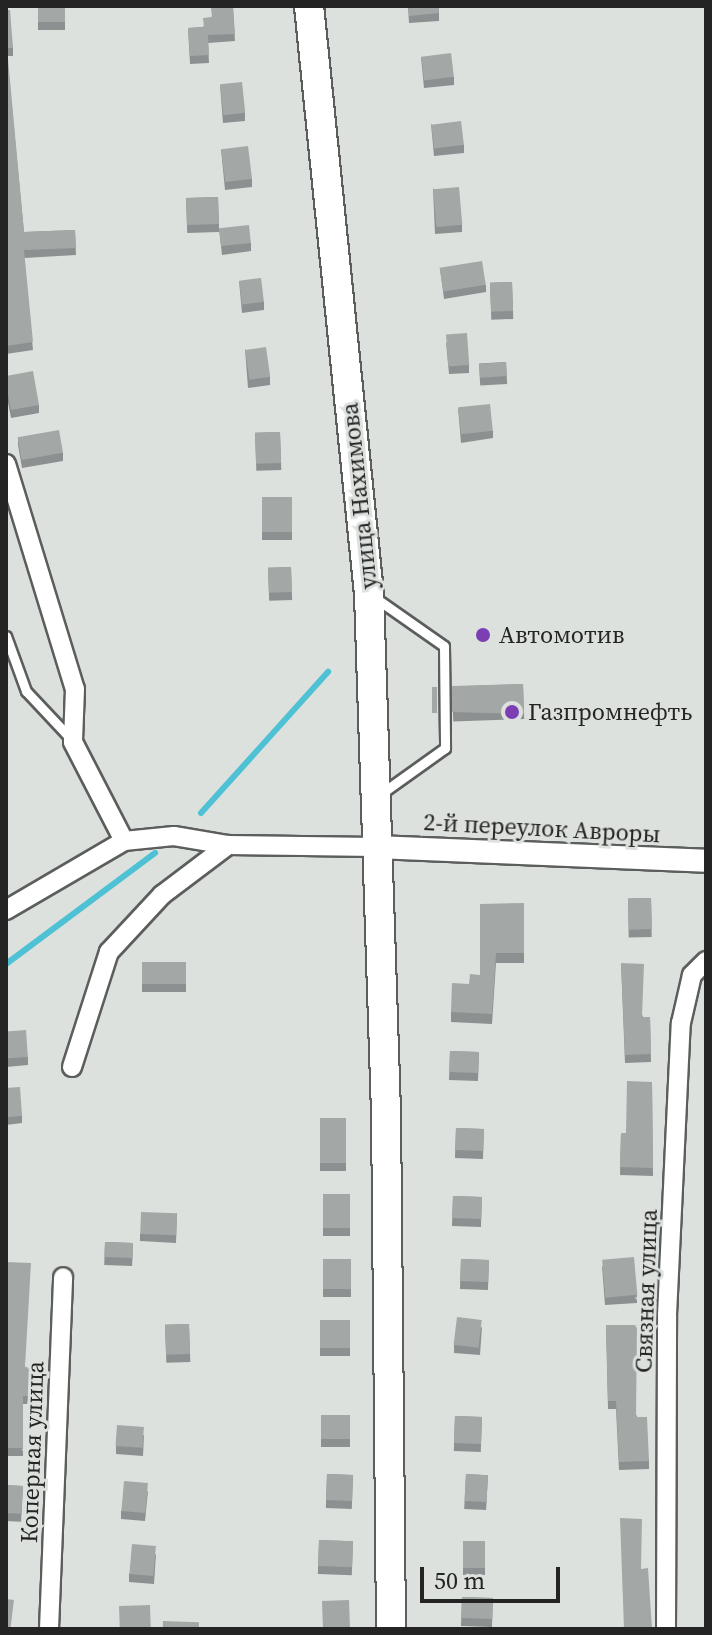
<!DOCTYPE html>
<meta charset="utf-8">
<style>
body{margin:0}
#map{position:relative;width:712px;height:1635px;overflow:hidden;background:#dde1de;font-family:"Source Serif 4",serif}
div>[style]{position:absolute}
[style*='--x']{left:calc(var(--x)*1px);top:calc(var(--y)*1px);width:calc(var(--w)*1px);rotate:calc(var(--a)*1deg)}
.stream>*{height:6px;margin:-3px;padding:0 3px;transform-origin:3px;border-radius:3px;background:#4ec1d5}
.roads{filter:drop-shadow(2px 0 #5b5e5c) drop-shadow(-2px 0 #5b5e5c) drop-shadow(0 2px #5b5e5c) drop-shadow(0 -2px #5b5e5c)}
.service>*{height:9px;margin:-4.5px;padding:0 4.5px;transform-origin:4.5px;border-radius:4.5px;background:#fff}
.minor>*{height:18px;margin:-9px;padding:0 9px;transform-origin:9px;border-radius:9px;background:#fff}
.tertiary>*{height:22px;margin:-11px;padding:0 11px;transform-origin:11px;border-radius:11px;background:#fff}
.primary>*{height:28px;margin:-14px;padding:0 14px;transform-origin:14px;border-radius:14px;background:#fff}
.wall>*{inset:0;background:#8c9090;transform-origin:0 0}
.building>*{inset:0;background:#a3a8a7;transform-origin:0 0}
.dots>*{width:22px;height:22px;translate:-50% -50%;box-sizing:border-box;border:4px solid #dde1de;border-radius:50%}
span{translate:-50% -50%;white-space:nowrap;text-align:center;line-height:1.15;-webkit-text-stroke:6px #dde1de;paint-order:stroke}
.street-label{font-size:24px;color:#232423}
.poi-label{font-size:24px;color:#232423}
.left{translate:0 -50%;text-align:left}
.frame{position:absolute;inset:0;border:8px solid #232423;pointer-events:none}
.scale{position:absolute;left:420px;top:1567px;width:140px;height:36px;box-sizing:border-box;border:4px solid #232423;border-top:0;padding-left:10px;font-size:24px;line-height:28px;white-space:nowrap;color:#232423;-webkit-text-stroke:6px #dde1de;paint-order:stroke}
</style>
<div id="map">
<div class="stream">
<div style="--x:201;--y:813;--w:190;--a:-48"></div>
<div style="--x:6;--y:964;--w:186;--a:-36.7"></div>
</div>
<div class="roads">
<div class="service">
<div style="--x:374;--y:597;--w:85;--a:35"></div>
<div style="--x:444;--y:646;--w:102;--a:89.4"></div>
<div style="--x:445;--y:748;--w:77;--a:144.5"></div>
<div style="--x:6;--y:636;--w:59;--a:70"></div>
<div style="--x:26;--y:691;--w:66;--a:46.8"></div>
</div>
<div class="minor">
<div style="--x:6;--y:464;--w:235;--a:73"></div>
<div style="--x:75;--y:689;--w:53;--a:92.2"></div>
<div style="--x:73;--y:742;--w:111;--a:62.7"></div>
<div style="--x:6;--y:910;--w:137;--a:-30.3"></div>
<div style="--x:124;--y:841;--w:50;--a:-5.7"></div>
<div style="--x:174;--y:836;--w:55;--a:9.5"></div>
<div style="--x:228;--y:845;--w:148;--a:0.8"></div>
<div style="--x:72;--y:1067;--w:121;--a:-72.2"></div>
<div style="--x:109;--y:952;--w:78;--a:-47.1"></div>
<div style="--x:162;--y:895;--w:83;--a:-37.1"></div>
<div style="--x:49;--y:1629;--w:352;--a:-87.7"></div>
<div style="--x:666;--y:1629;--w:314;--a:-89.8"></div>
<div style="--x:667;--y:1315;--w:292;--a:-87.3"></div>
<div style="--x:681;--y:1023;--w:49;--a:-77.1"></div>
<div style="--x:692;--y:975;--w:20;--a:-45"></div>
</div>
<div class="tertiary">
<div style="--x:376;--y:847;--w:330;--a:2.4"></div>
</div>
<div class="primary">
<div style="--x:309;--y:6;--w:591;--a:84.17"></div>
<div style="--x:369;--y:594;--w:517;--a:88.12"></div>
<div style="--x:386;--y:1111;--w:518;--a:89.45"></div>
</div>
</div>
<div class="wall">
<div style="left:38px;top:6px;width:27px;height:24px"></div>
<div style="clip-path:polygon(408px 6px,439px 13px,439px 21px,409px 23px)"></div>
<div style="clip-path:polygon(233px 7px,235px 41px,208px 43px,209px 63px,190px 64px,188px 28px,203px 27px,211px 17px)"></div>
<div style="clip-path:polygon(6px 10px,13px 48px,13px 56px,7px 56px,24px 232px,75px 230px,76px 255px,24px 258px,33px 350px,6px 354px)"></div>
<div style="clip-path:polygon(421px 57px,454px 77px,454px 85px,424px 88px)"></div>
<div style="clip-path:polygon(220px 85px,245px 113px,245px 121px,223px 123px)"></div>
<div style="clip-path:polygon(431px 124px,464px 145px,464px 153px,434px 156px)"></div>
<div style="clip-path:polygon(221px 149px,252px 179px,252px 187px,225px 190px)"></div>
<div style="clip-path:polygon(433px 188px,462px 225px,462px 232px,435px 234px)"></div>
<div style="left:218px;top:197px;width:35px;height:32px;rotate:88deg"></div>
<div style="clip-path:polygon(219px 229px,251px 243px,251px 251px,222px 255px)"></div>
<div style="clip-path:polygon(440px 268px,486px 285px,486px 292px,444px 299px)"></div>
<div style="clip-path:polygon(239px 281px,264px 302px,264px 310px,242px 313px)"></div>
<div style="left:512px;top:282px;width:37px;height:22px;rotate:88deg"></div>
<div style="clip-path:polygon(446px 342px,469px 365px,469px 373px,449px 374px)"></div>
<div style="clip-path:polygon(245px 349px,270px 377px,270px 385px,248px 388px)"></div>
<div style="left:506px;top:362px;width:22px;height:27px;rotate:87deg"></div>
<div style="clip-path:polygon(6px 376px,39px 405px,39px 413px,11px 418px,6px 392px)"></div>
<div style="clip-path:polygon(458px 408px,493px 431px,493px 438px,461px 443px)"></div>
<div style="left:280px;top:432px;width:38px;height:25px;rotate:88deg"></div>
<div style="clip-path:polygon(18px 437px,63px 453px,63px 461px,22px 468px,18px 445px)"></div>
<div style="left:292px;top:497px;width:43px;height:30px;rotate:90deg"></div>
<div style="left:291px;top:567px;width:33px;height:23px;rotate:88deg"></div>
<div style="left:523px;top:684px;width:35px;height:71px;rotate:88deg"></div>
<div style="left:651px;top:898px;width:39px;height:23px;rotate:89deg"></div>
<div style="clip-path:polygon(524px 903px,524px 963px,496px 963px,492px 1024px,451px 1022px,451px 1012px,480px 975px)"></div>
<div style="left:142px;top:962px;width:44px;height:30px"></div>
<div style="clip-path:polygon(621px 963px,643px 1017px,650px 1017px,651px 1062px,625px 1063px)"></div>
<div style="clip-path:polygon(6px 1031px,28px 1057px,28px 1065px,6px 1067px)"></div>
<div style="left:450px;top:1051px;width:29px;height:29px;rotate:2deg"></div>
<div style="clip-path:polygon(652px 1082px,653px 1176px,620px 1175px,621px 1133px,626px 1133px)"></div>
<div style="clip-path:polygon(6px 1088px,22px 1116px,22px 1123px,6px 1125px)"></div>
<div style="left:320px;top:1118px;width:26px;height:53px"></div>
<div style="left:456px;top:1128px;width:28px;height:30px;rotate:2deg"></div>
<div style="left:323px;top:1194px;width:27px;height:42px"></div>
<div style="left:453px;top:1196px;width:29px;height:30px;rotate:2deg"></div>
<div style="clip-path:polygon(177px 1213px,176px 1243px,140px 1241px,140px 1234px)"></div>
<div style="left:105px;top:1242px;width:28px;height:23px;rotate:2deg"></div>
<div style="left:323px;top:1259px;width:28px;height:38px"></div>
<div style="left:461px;top:1259px;width:28px;height:30px;rotate:2deg"></div>
<div style="clip-path:polygon(6px 1262px,25px 1367px,31px 1367px,30px 1404px,23px 1404px,23px 1456px,6px 1456px)"></div>
<div style="clip-path:polygon(602px 1266px,637px 1295px,637px 1303px,605px 1305px)"></div>
<div style="left:320px;top:1320px;width:30px;height:36px"></div>
<div style="left:189px;top:1324px;width:38px;height:24px;rotate:88deg"></div>
<div style="clip-path:polygon(606px 1325px,637px 1417px,649px 1461px,649px 1469px,619px 1470px,616px 1409px,608px 1409px)"></div>
<div style="clip-path:polygon(482px 1327px,480px 1355px,454px 1353px,454px 1345px)"></div>
<div style="left:350px;top:1415px;width:32px;height:29px;rotate:90deg"></div>
<div style="left:455px;top:1416px;width:27px;height:35px;rotate:2deg"></div>
<div style="clip-path:polygon(144px 1435px,143px 1456px,116px 1454px,116px 1446px)"></div>
<div style="left:327px;top:1474px;width:26px;height:34px;rotate:2deg"></div>
<div style="left:466px;top:1474px;width:22px;height:35px;rotate:3deg"></div>
<div style="left:6px;top:1485px;width:17px;height:36px;rotate:3deg"></div>
<div style="clip-path:polygon(148px 1491px,145px 1521px,121px 1519px,121px 1511px)"></div>
<div style="left:319px;top:1540px;width:34px;height:34px;rotate:2deg"></div>
<div style="left:463px;top:1541px;width:22px;height:34px"></div>
<div style="clip-path:polygon(156px 1554px,154px 1584px,129px 1582px,129px 1574px)"></div>
<div style="left:462px;top:1597px;width:31px;height:29px;rotate:2deg"></div>
</div>
<div class="building">
<div style="left:38px;top:6px;width:27px;height:16px"></div>
<div style="clip-path:polygon(409px 6px,439px 6px,439px 13px,409px 16px)"></div>
<div style="clip-path:polygon(233px 7px,235px 34px,208px 35px,209px 55px,190px 56px,188px 28px,204px 27px,203px 18px,212px 17px,211px 8px)"></div>
<div style="clip-path:polygon(6px 10px,10px 10px,13px 48px,7px 48px,24px 232px,75px 230px,76px 248px,24px 250px,33px 342px,6px 346px)"></div>
<div style="left:451px;top:53px;width:24px;height:30px;rotate:83deg"></div>
<div style="left:242px;top:82px;width:31px;height:22px;rotate:84deg"></div>
<div style="left:461px;top:121px;width:24px;height:30px;rotate:83deg"></div>
<div style="left:248px;top:146px;width:33px;height:27px;rotate:83deg"></div>
<div style="left:459px;top:187px;width:38px;height:26px;rotate:85deg"></div>
<div style="left:218px;top:197px;width:27px;height:32px;rotate:88deg"></div>
<div style="left:249px;top:225px;width:18px;height:30px;rotate:84deg"></div>
<div style="left:482px;top:261px;width:24px;height:43px;rotate:81deg"></div>
<div style="left:261px;top:278px;width:24px;height:22px;rotate:83deg"></div>
<div style="left:512px;top:282px;width:29px;height:22px;rotate:88deg"></div>
<div style="left:467px;top:333px;width:32px;height:21px;rotate:86deg"></div>
<div style="left:266px;top:347px;width:30px;height:21px;rotate:82deg"></div>
<div style="left:506px;top:362px;width:14px;height:27px;rotate:86deg"></div>
<div style="clip-path:polygon(33px 371px,39px 405px,11px 410px,6px 384px,6px 376px)"></div>
<div style="left:490px;top:404px;width:27px;height:32px;rotate:84deg"></div>
<div style="left:59px;top:430px;width:23px;height:42px;rotate:80deg"></div>
<div style="left:280px;top:432px;width:31px;height:25px;rotate:88deg"></div>
<div style="left:292px;top:497px;width:35px;height:30px;rotate:90deg"></div>
<div style="left:291px;top:567px;width:25px;height:23px;rotate:88deg"></div>
<div style="clip-path:polygon(523px 684px,524px 714px,452px 712px,452px 686px)"></div>
<div style="left:432px;top:687px;width:5px;height:26px"></div>
<div style="left:651px;top:898px;width:31px;height:23px;rotate:88deg"></div>
<div style="clip-path:polygon(524px 903px,524px 953px,496px 953px,492px 1014px,451px 1012px,452px 983px,469px 984px,470px 974px,480px 975px,480px 904px)"></div>
<div style="left:142px;top:962px;width:44px;height:22px"></div>
<div style="clip-path:polygon(621px 963px,644px 964px,642px 1017px,650px 1017px,651px 1054px,625px 1055px)"></div>
<div style="left:26px;top:1030px;width:27px;height:20px;rotate:86deg"></div>
<div style="left:450px;top:1051px;width:29px;height:21px;rotate:2deg"></div>
<div style="clip-path:polygon(627px 1081px,652px 1082px,653px 1168px,620px 1167px,621px 1133px,626px 1133px)"></div>
<div style="left:20px;top:1087px;width:29px;height:14px;rotate:86deg"></div>
<div style="left:320px;top:1118px;width:26px;height:45px"></div>
<div style="left:456px;top:1128px;width:28px;height:22px;rotate:2deg"></div>
<div style="left:323px;top:1194px;width:27px;height:34px"></div>
<div style="left:453px;top:1196px;width:29px;height:22px;rotate:2deg"></div>
<div style="left:141px;top:1212px;width:36px;height:22px;rotate:2deg"></div>
<div style="left:105px;top:1242px;width:28px;height:15px;rotate:2deg"></div>
<div style="left:634px;top:1257px;width:38px;height:32px;rotate:85deg"></div>
<div style="left:323px;top:1259px;width:28px;height:30px"></div>
<div style="left:461px;top:1259px;width:28px;height:22px;rotate:2deg"></div>
<div style="clip-path:polygon(6px 1262px,31px 1263px,25px 1367px,31px 1367px,30px 1396px,23px 1396px,23px 1448px,6px 1448px)"></div>
<div style="left:457px;top:1317px;width:25px;height:28px;rotate:7deg"></div>
<div style="left:320px;top:1320px;width:30px;height:28px"></div>
<div style="left:189px;top:1324px;width:30px;height:24px;rotate:88deg"></div>
<div style="clip-path:polygon(606px 1325px,637px 1325px,636px 1417px,647px 1417px,649px 1461px,619px 1462px,616px 1401px,608px 1401px)"></div>
<div style="left:350px;top:1415px;width:24px;height:29px;rotate:90deg"></div>
<div style="left:455px;top:1416px;width:27px;height:27px;rotate:2deg"></div>
<div style="left:117px;top:1425px;width:27px;height:21px;rotate:4deg"></div>
<div style="left:327px;top:1474px;width:26px;height:26px;rotate:2deg"></div>
<div style="left:466px;top:1474px;width:22px;height:27px;rotate:3deg"></div>
<div style="left:124px;top:1481px;width:24px;height:30px;rotate:5deg"></div>
<div style="left:6px;top:1485px;width:17px;height:28px;rotate:3deg"></div>
<div style="clip-path:polygon(620px 1518px,642px 1519px,641px 1569px,648px 1568px,652px 1629px,624px 1629px)"></div>
<div style="left:319px;top:1540px;width:34px;height:26px;rotate:2deg"></div>
<div style="left:463px;top:1541px;width:22px;height:27px"></div>
<div style="left:132px;top:1544px;width:24px;height:30px;rotate:5deg"></div>
<div style="left:462px;top:1597px;width:31px;height:21px;rotate:2deg"></div>
<div style="left:6px;top:1599px;width:8px;height:30px;rotate:7deg"></div>
<div style="left:349px;top:1600px;width:29px;height:27px;rotate:88deg"></div>
<div style="left:150px;top:1605px;width:24px;height:31px;rotate:88deg"></div>
<div style="left:163px;top:1621px;width:36px;height:8px;rotate:2deg"></div>
</div>
<div class="dots">
<div style="left:483px;top:635px;background:#7d3eb3"></div>
<div style="left:512px;top:712px;background:#7d3eb3"></div>
</div>
<div class="street-label">
<span style="left:359px;top:496px;rotate:-96deg">улица Нахимова</span>
<span style="left:542px;top:828px;rotate:3deg">2-й переулок Авроры</span>
<span style="left:646px;top:1291px;rotate:-88deg">Связная улица</span>
<span style="left:32px;top:1452px;rotate:-88deg">Коперная улица</span>
</div>
<div class="poi-label">
<span class="left" style="left:499px;top:635px">Автомотив</span>
<span class="left" style="left:528px;top:712px">Газпромнефть</span>
</div>
<div class="frame"></div>
<div class="scale">50 m</div>
</div>
